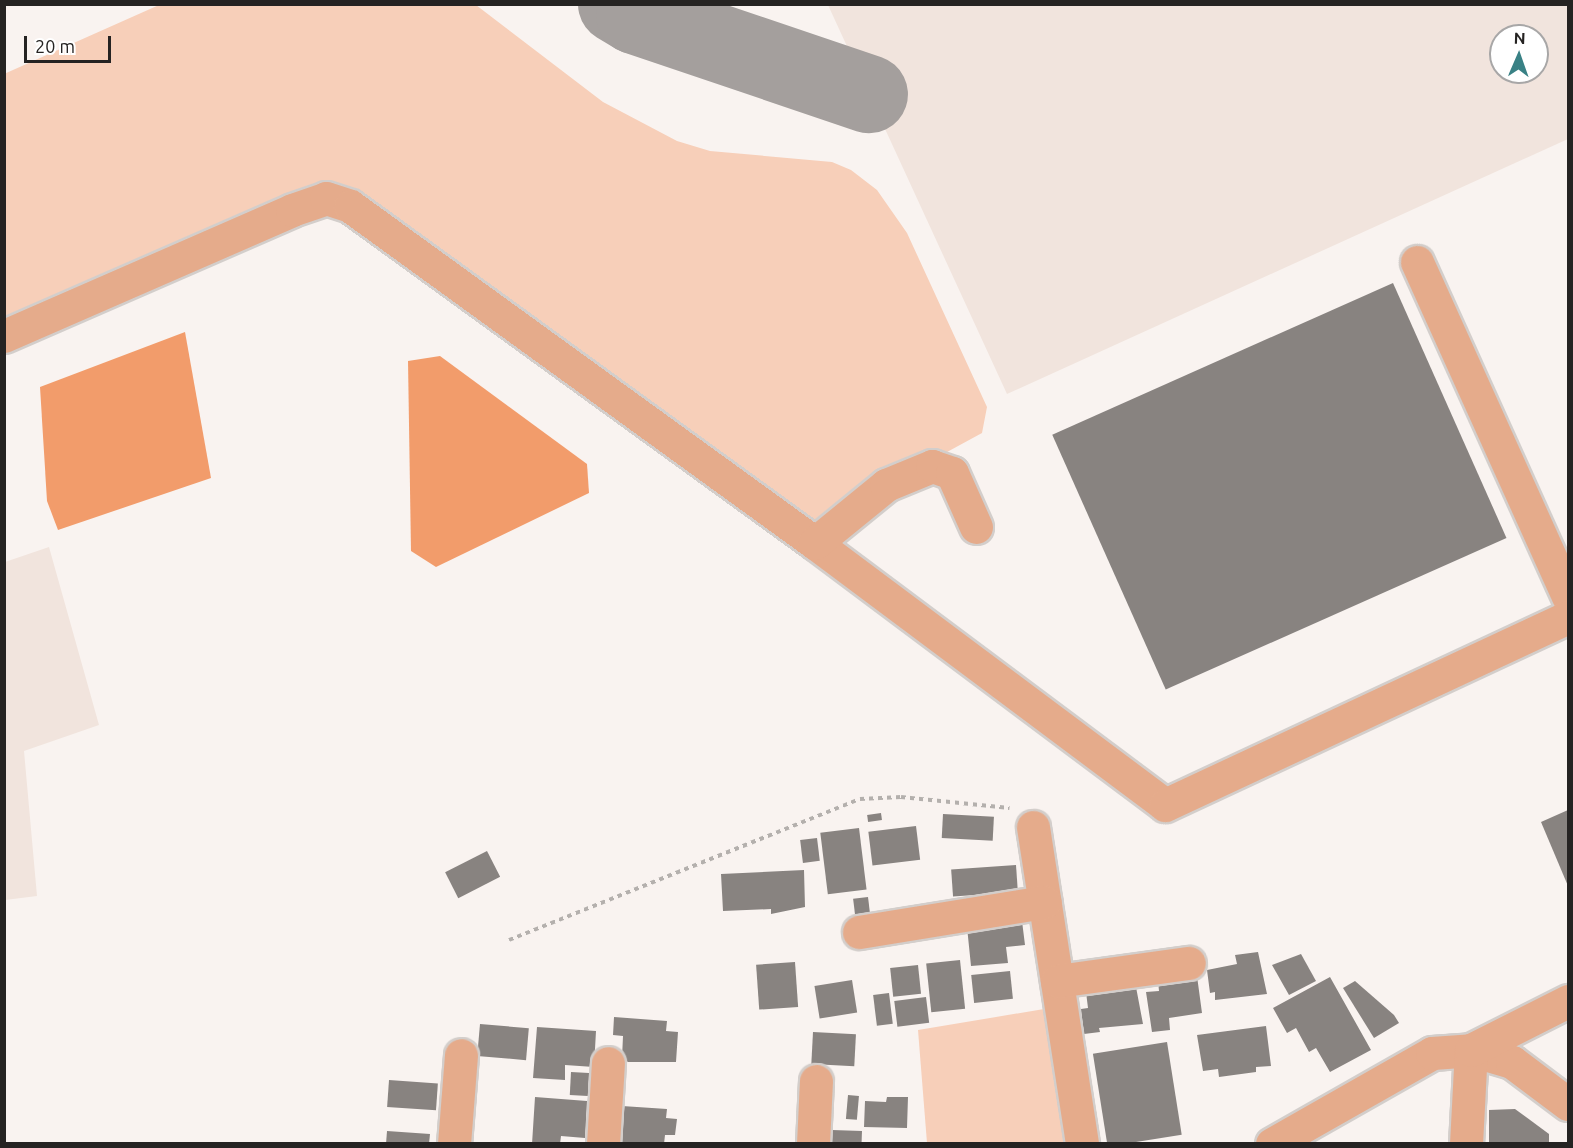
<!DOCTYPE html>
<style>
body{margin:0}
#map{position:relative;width:1573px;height:1148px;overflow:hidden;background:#f9f3f0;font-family:Ubuntu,sans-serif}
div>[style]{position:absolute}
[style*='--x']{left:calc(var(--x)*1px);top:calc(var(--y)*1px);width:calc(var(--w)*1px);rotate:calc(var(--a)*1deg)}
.built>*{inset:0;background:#f1e4dd}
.green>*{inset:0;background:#f7cfb9}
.forest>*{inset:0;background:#f29c6b}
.taxiway>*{height:78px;margin:-39px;padding:0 39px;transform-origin:39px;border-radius:39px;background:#a49f9d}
.building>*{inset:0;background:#888380;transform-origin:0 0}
.path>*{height:4px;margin-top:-2px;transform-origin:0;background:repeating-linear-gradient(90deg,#b4b0ad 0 4.5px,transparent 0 9px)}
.roads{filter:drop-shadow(2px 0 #d3cecb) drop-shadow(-2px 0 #d3cecb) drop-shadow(0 2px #d3cecb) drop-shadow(0 -2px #d3cecb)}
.minor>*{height:33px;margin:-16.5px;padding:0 16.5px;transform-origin:16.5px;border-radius:16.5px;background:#e5ab8b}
span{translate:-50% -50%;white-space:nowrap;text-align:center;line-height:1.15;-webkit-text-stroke:4.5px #fff;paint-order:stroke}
.frame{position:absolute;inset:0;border:6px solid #252322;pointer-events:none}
.north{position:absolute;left:1489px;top:24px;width:60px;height:60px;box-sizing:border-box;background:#fff;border:2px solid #a8a7a7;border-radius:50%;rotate:2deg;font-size:16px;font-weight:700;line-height:24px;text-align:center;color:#252322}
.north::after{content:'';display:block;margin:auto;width:21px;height:27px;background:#398185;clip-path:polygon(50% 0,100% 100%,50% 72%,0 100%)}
.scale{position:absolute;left:24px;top:36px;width:87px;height:27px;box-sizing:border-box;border:3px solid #252322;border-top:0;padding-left:8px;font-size:18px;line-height:21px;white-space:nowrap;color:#252322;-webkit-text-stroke:4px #fff;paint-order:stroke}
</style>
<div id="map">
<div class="built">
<div style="clip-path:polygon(evenodd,828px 5px,1568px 5px,1568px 139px,1007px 394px,828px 5px,1501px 36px,1537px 36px,1537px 72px,1501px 72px,1501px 36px)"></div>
<div style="clip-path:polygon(49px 547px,99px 725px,24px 751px,37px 896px,5px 900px,5px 562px)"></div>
</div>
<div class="green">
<div style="clip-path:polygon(159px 5px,476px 5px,603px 102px,677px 141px,710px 151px,832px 162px,851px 170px,877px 190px,907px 233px,987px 407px,982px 433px,822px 520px,808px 522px,364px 199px,5px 321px,4px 74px)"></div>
<div style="clip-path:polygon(1044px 1009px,1065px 1143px,927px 1143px,918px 1030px)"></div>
</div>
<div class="forest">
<div style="clip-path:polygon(185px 332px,211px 478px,58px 530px,47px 501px,40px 387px)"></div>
<div style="clip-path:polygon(440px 356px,587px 464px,589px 493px,436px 567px,411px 551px,408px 361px)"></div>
</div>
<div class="taxiway">
<div style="--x:617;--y:4;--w:21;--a:31"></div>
<div style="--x:635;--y:15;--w:247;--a:18.7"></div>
</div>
<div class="building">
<div style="left:1393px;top:283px;width:279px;height:373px;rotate:66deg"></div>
<div style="clip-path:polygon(1568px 810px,1568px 886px,1541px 822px)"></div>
<div style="left:881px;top:813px;width:7px;height:14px;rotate:82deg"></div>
<div style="left:943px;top:814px;width:51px;height:24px;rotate:3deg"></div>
<div style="left:916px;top:826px;width:34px;height:48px;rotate:83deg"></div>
<div style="left:859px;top:828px;width:62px;height:39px;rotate:83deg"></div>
<div style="left:817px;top:838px;width:23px;height:17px;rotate:83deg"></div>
<div style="left:487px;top:851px;width:29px;height:47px;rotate:63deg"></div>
<div style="left:1016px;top:865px;width:27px;height:65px;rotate:86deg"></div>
<div style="clip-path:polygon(804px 870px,805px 907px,771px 914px,771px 909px,723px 911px,721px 874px)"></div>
<div style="left:868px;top:897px;width:16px;height:15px;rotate:83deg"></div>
<div style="clip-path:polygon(1022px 921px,1025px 945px,1006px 947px,1008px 963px,971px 966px,967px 927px)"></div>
<div style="clip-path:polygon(1258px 952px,1267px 994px,1215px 1000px,1215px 992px,1210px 993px,1207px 970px,1237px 964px,1235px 955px)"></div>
<div style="clip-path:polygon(1301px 954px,1316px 981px,1289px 995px,1272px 965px)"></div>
<div style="left:960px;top:960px;width:49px;height:34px;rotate:84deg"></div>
<div style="left:795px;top:962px;width:45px;height:39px;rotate:86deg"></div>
<div style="left:918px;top:965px;width:29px;height:28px;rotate:84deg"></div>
<div style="left:1010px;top:971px;width:28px;height:39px;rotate:84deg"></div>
<div style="clip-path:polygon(1197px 976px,1202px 1013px,1169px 1018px,1170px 1030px,1152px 1032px,1146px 992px,1159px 991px,1158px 981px)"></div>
<div style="clip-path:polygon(1330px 977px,1371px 1050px,1330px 1072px,1316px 1048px,1309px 1052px,1296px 1028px,1287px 1033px,1273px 1008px)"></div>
<div style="left:852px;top:980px;width:33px;height:38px;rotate:81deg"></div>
<div style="clip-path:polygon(1355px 981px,1394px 1015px,1399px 1023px,1374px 1038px,1343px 988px)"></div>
<div style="clip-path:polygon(1136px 987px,1143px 1024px,1099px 1028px,1100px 1032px,1084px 1034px,1081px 1009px,1088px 1008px,1086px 992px)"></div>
<div style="left:889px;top:993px;width:31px;height:16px;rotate:83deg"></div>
<div style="left:926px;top:997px;width:26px;height:32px;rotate:83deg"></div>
<div style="clip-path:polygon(614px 1017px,667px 1021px,666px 1031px,678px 1032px,676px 1062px,628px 1062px,622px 1058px,623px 1036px,613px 1035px)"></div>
<div style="left:480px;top:1024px;width:49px;height:32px;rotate:5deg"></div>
<div style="clip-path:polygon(1266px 1026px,1271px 1066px,1256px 1067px,1256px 1072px,1219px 1077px,1218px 1069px,1203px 1071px,1197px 1035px)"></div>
<div style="clip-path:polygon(537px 1027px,596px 1031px,594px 1067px,565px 1065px,565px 1080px,533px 1078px)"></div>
<div style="left:813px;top:1032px;width:43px;height:32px;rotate:3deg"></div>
<div style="left:1167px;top:1042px;width:94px;height:75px;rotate:81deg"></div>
<div style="left:571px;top:1072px;width:18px;height:23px;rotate:3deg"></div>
<div style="left:389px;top:1080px;width:49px;height:27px;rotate:4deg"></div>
<div style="left:848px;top:1095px;width:11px;height:24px;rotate:5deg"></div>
<div style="clip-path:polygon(535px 1097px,587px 1101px,585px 1138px,561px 1136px,560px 1144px,532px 1144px)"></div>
<div style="clip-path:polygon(887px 1097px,908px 1097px,907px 1128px,864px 1127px,865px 1101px,886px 1102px)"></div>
<div style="clip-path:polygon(622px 1106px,667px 1109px,666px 1118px,677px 1119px,675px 1135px,665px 1135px,664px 1144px,619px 1144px)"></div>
<div style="clip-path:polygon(1515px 1109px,1549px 1134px,1549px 1144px,1489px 1144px,1489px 1110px)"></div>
<div style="left:832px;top:1130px;width:30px;height:14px;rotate:2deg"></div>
<div style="clip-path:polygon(387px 1131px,430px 1134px,429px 1144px,386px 1144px)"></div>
</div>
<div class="path">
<div style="--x:509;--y:940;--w:378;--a:-21.9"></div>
<div style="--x:860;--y:799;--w:41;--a:-2.8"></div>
<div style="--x:901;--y:797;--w:109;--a:5.8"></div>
</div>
<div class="roads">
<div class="minor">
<div style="--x:1417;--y:262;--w:367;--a:65.7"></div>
<div style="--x:4;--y:336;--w:314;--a:-23.6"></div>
<div style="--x:292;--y:210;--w:36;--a:-19"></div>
<div style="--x:326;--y:198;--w:25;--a:18"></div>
<div style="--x:350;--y:206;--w:574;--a:35.93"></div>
<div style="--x:815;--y:543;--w:437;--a:36.8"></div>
<div style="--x:1165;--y:805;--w:445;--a:-25"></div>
<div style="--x:815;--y:543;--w:92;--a:-39.2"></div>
<div style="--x:886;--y:485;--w:50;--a:-22.4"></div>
<div style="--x:932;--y:466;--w:21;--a:19"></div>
<div style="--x:952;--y:473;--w:59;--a:66"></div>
<div style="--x:1033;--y:827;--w:321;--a:81.2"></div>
<div style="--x:859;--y:932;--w:188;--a:-9.2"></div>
<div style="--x:1057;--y:981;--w:133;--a:-7.8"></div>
<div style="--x:454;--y:1144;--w:89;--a:-85.5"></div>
<div style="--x:603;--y:1144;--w:81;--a:-86.5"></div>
<div style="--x:813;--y:1144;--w:63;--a:-87.3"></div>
<div style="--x:1272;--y:1144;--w:184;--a:-29.6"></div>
<div style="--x:1432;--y:1053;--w:39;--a:-4"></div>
<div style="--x:1471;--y:1050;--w:43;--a:16.3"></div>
<div style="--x:1512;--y:1062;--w:70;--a:36.9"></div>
<div style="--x:1466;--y:1144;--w:94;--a:-87"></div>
<div style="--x:1471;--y:1050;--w:109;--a:-26.8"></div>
</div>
</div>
<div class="frame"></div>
<div class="north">N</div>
<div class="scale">20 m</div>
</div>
